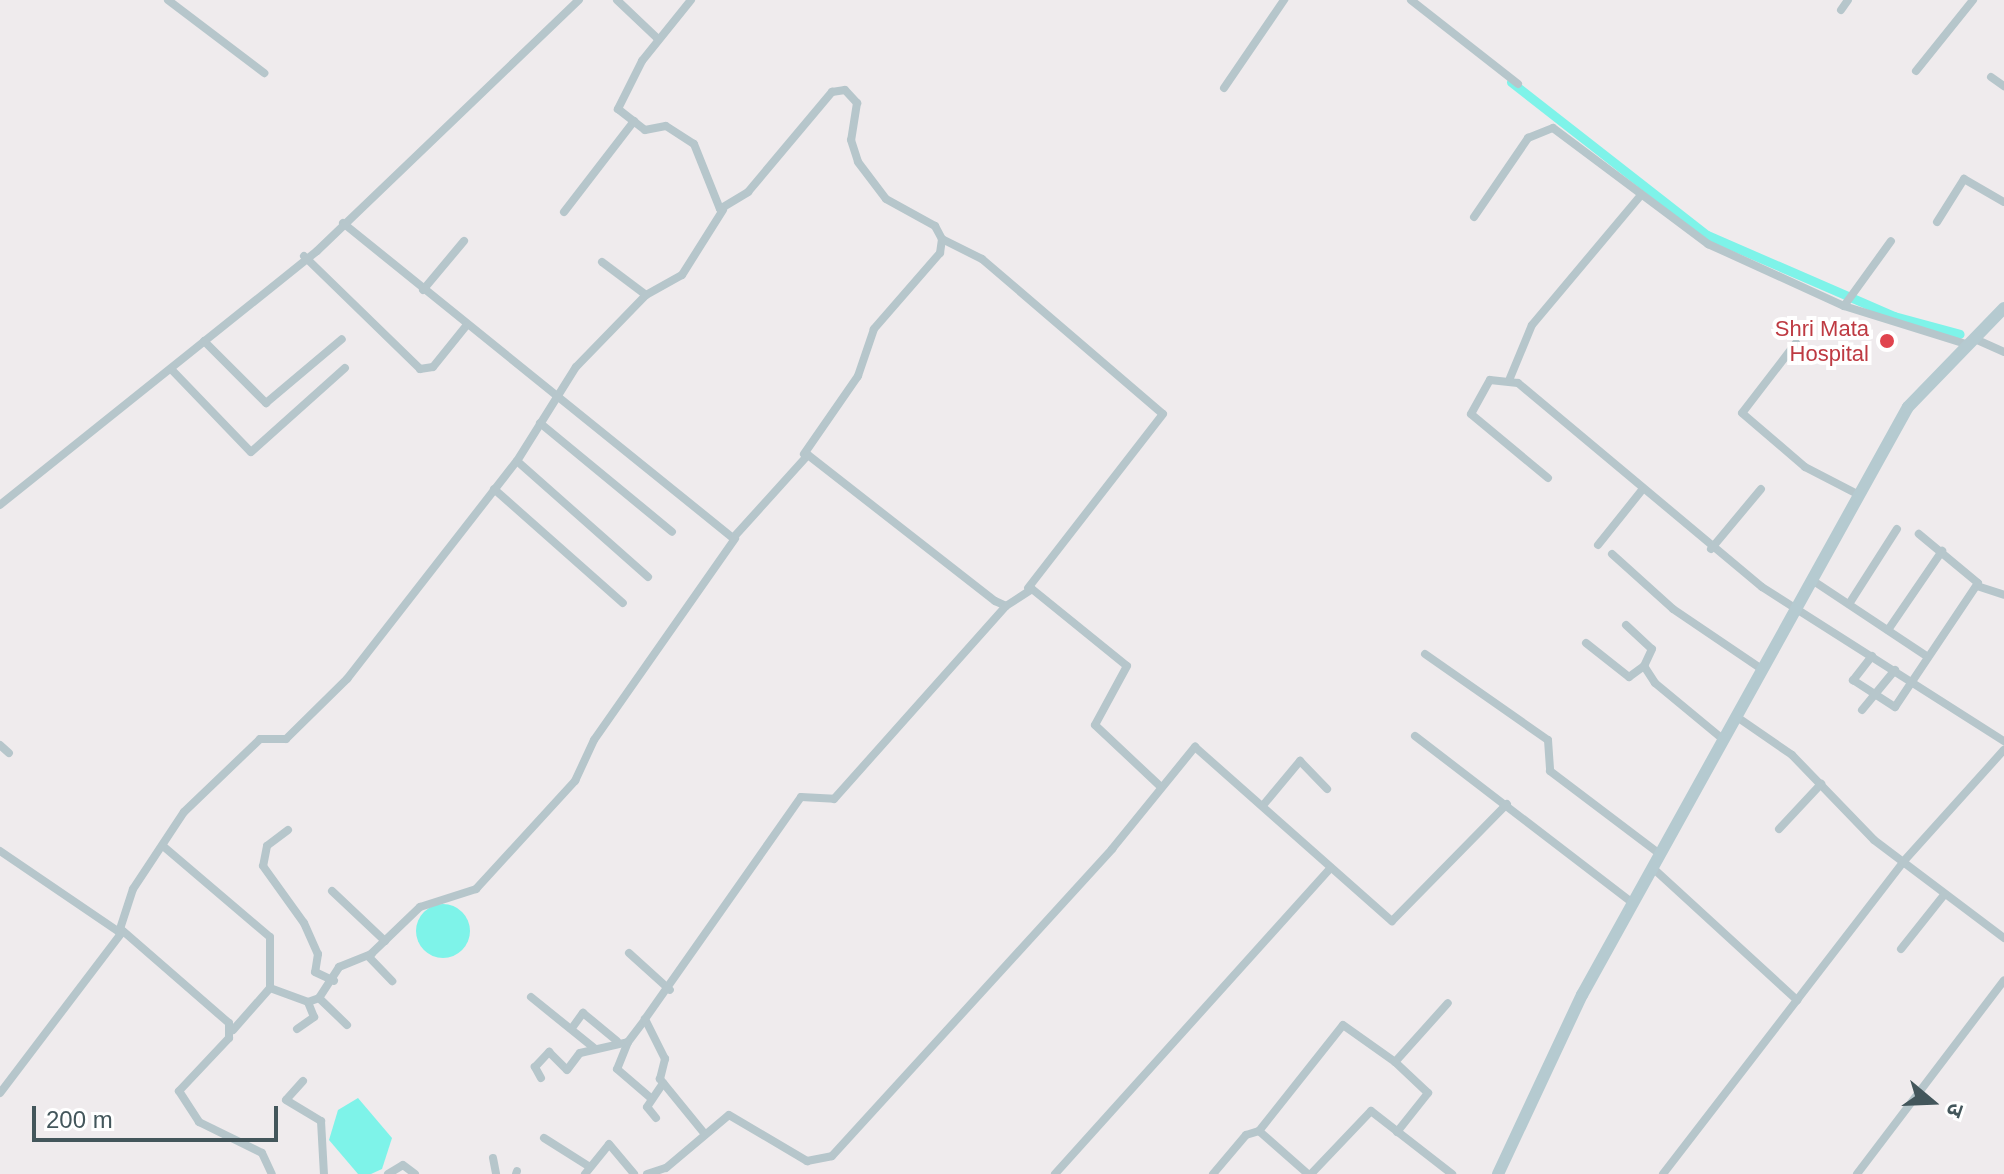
<!DOCTYPE html>
<meta charset="utf-8">
<style>
body{margin:0}
#map{position:relative;width:2004px;height:1174px;overflow:hidden;background:#efebed;font-family:Helvetica,"Noto Sans Devanagari",sans-serif}
div>[style]{position:absolute}
[style*='--x']{left:calc(var(--x)*1px);top:calc(var(--y)*1px);width:calc(var(--w)*1px);rotate:calc(var(--a)*1deg)}
.water>*{inset:0;background:#7ef3e9}
.round{border-radius:50%}
.canal>*{height:9px;margin:-4.5px;padding:0 4.5px;transform-origin:4.5px;border-radius:4.5px;background:#7ef3e9}
.street>*{height:8px;margin:-4px;padding:0 4px;transform-origin:4px;border-radius:4px;background:#b6c6cb}
.secondary>*{height:12px;margin:-6px;padding:0 6px;transform-origin:6px;border-radius:6px;background:#b5cad0}
.dots>*{width:22px;height:22px;translate:-50% -50%;box-sizing:border-box;border:4px solid #fff;border-radius:50%}
span{translate:-50% -50%;white-space:nowrap;text-align:center;line-height:1.15;-webkit-text-stroke:8px #fff;paint-order:stroke}
.health-label{font-size:22px;color:#be3a42}
.right{translate:-100% -50%;text-align:right}
.north{position:absolute;left:1892px;top:1062px;width:80px;height:80px;-webkit-text-stroke:6px #fff;paint-order:stroke;rotate:109deg;font-size:22px;font-weight:700;line-height:32px;text-align:center;color:#43565b}
.north::after{content:'';display:block;margin:auto;width:28px;height:36px;background:#43565b;clip-path:polygon(50% 0,100% 100%,50% 72%,0 100%)}
.scale{position:absolute;left:32px;top:1106px;width:246px;height:36px;box-sizing:border-box;border:4px solid #43565b;border-top:0;padding-left:10px;font-size:24px;line-height:28px;white-space:nowrap;color:#43565b;-webkit-text-stroke:6px #fff;paint-order:stroke}
</style>
<div id="map">
<div class="water">
<div class="round" style="left:416px;top:904px;width:54px;height:54px"></div>
<div style="clip-path:polygon(358px 1098px,392px 1138px,382px 1169px,371px 1174px,358px 1174px,329px 1140px,338px 1110px)"></div>
</div>
<div class="canal">
<div style="--x:1511;--y:82;--w:249;--a:38"></div>
<div style="--x:1707;--y:235;--w:204;--a:23.4"></div>
<div style="--x:1894;--y:316;--w:68;--a:15.3"></div>
</div>
<div class="street">
<div style="--x:168;--y:0;--w:121;--a:37.2"></div>
<div style="--x:617;--y:0;--w:55;--a:43.5"></div>
<div style="--x:691;--y:0;--w:78;--a:128.8"></div>
<div style="--x:642;--y:61;--w:54;--a:116.6"></div>
<div style="--x:618;--y:109;--w:34;--a:38"></div>
<div style="--x:645;--y:130;--w:21;--a:-11"></div>
<div style="--x:666;--y:126;--w:33;--a:33"></div>
<div style="--x:694;--y:144;--w:70;--a:68.2"></div>
<div style="--x:720;--y:209;--w:33;--a:-31"></div>
<div style="--x:748;--y:192;--w:131;--a:-50"></div>
<div style="--x:832;--y:92;--w:13;--a:-9"></div>
<div style="--x:845;--y:90;--w:18;--a:47"></div>
<div style="--x:857;--y:103;--w:37;--a:99"></div>
<div style="--x:851;--y:140;--w:23;--a:72"></div>
<div style="--x:858;--y:162;--w:46;--a:52.9"></div>
<div style="--x:886;--y:199;--w:56;--a:28.9"></div>
<div style="--x:935;--y:226;--w:15;--a:62"></div>
<div style="--x:942;--y:239;--w:14;--a:98"></div>
<div style="--x:940;--y:253;--w:101;--a:131"></div>
<div style="--x:874;--y:329;--w:50;--a:108.8"></div>
<div style="--x:858;--y:376;--w:95;--a:124.7"></div>
<div style="--x:1411;--y:0;--w:136;--a:38.1"></div>
<div style="--x:1841;--y:10;--w:12;--a:-55"></div>
<div style="--x:1916;--y:71;--w:91;--a:-51.2"></div>
<div style="--x:1991;--y:77;--w:16;--a:35"></div>
<div style="--x:1224;--y:88;--w:107;--a:-55.7"></div>
<div style="--x:564;--y:212;--w:115;--a:-52.4"></div>
<div style="--x:1474;--y:217;--w:96;--a:-55.6"></div>
<div style="--x:1528;--y:138;--w:27;--a:-22"></div>
<div style="--x:1553;--y:128;--w:194;--a:36.8"></div>
<div style="--x:1708;--y:244;--w:149;--a:24.5"></div>
<div style="--x:1844;--y:306;--w:131;--a:17.3"></div>
<div style="--x:1937;--y:222;--w:51;--a:-57.9"></div>
<div style="--x:1964;--y:179;--w:46;--a:29.9"></div>
<div style="--x:343;--y:223;--w:501;--a:38.93"></div>
<div style="--x:733;--y:538;--w:112;--a:-47.9"></div>
<div style="--x:808;--y:455;--w:237;--a:38"></div>
<div style="--x:995;--y:601;--w:12;--a:24"></div>
<div style="--x:1006;--y:606;--w:31;--a:-33"></div>
<div style="--x:1032;--y:589;--w:122;--a:39"></div>
<div style="--x:1127;--y:666;--w:67;--a:118.5"></div>
<div style="--x:1095;--y:725;--w:88;--a:43.2"></div>
<div style="--x:942;--y:239;--w:45;--a:26.6"></div>
<div style="--x:982;--y:259;--w:238;--a:40.6"></div>
<div style="--x:1163;--y:414;--w:220;--a:127.8"></div>
<div style="--x:304;--y:256;--w:162;--a:44.2"></div>
<div style="--x:420;--y:369;--w:13;--a:-9"></div>
<div style="--x:433;--y:367;--w:53;--a:-51.2"></div>
<div style="--x:423;--y:290;--w:64;--a:-50.1"></div>
<div style="--x:646;--y:295;--w:41;--a:-29.1"></div>
<div style="--x:682;--y:275;--w:77;--a:-57.8"></div>
<div style="--x:1844;--y:306;--w:80;--a:-54.1"></div>
<div style="--x:1975;--y:339;--w:32;--a:24"></div>
<div style="--x:204;--y:341;--w:88;--a:45"></div>
<div style="--x:266;--y:403;--w:99;--a:-40.1"></div>
<div style="--x:1796;--y:343;--w:88;--a:127.6"></div>
<div style="--x:1742;--y:413;--w:83;--a:40.6"></div>
<div style="--x:1805;--y:467;--w:61;--a:27.4"></div>
<div style="--x:171;--y:369;--w:115;--a:46.1"></div>
<div style="--x:251;--y:452;--w:126;--a:-41.8"></div>
<div style="--x:1510;--y:378;--w:57;--a:-67.5"></div>
<div style="--x:1532;--y:325;--w:170;--a:-50"></div>
<div style="--x:540;--y:423;--w:171;--a:39.5"></div>
<div style="--x:517;--y:461;--w:175;--a:41.5"></div>
<div style="--x:1548;--y:478;--w:100;--a:-140.3"></div>
<div style="--x:1471;--y:414;--w:39;--a:-61"></div>
<div style="--x:1490;--y:380;--w:28;--a:6"></div>
<div style="--x:1518;--y:383;--w:318;--a:39.9"></div>
<div style="--x:1762;--y:587;--w:287;--a:32.5"></div>
<div style="--x:494;--y:489;--w:172;--a:41.5"></div>
<div style="--x:0;--y:505;--w:406;--a:-38.7"></div>
<div style="--x:317;--y:251;--w:363;--a:-43.8"></div>
<div style="--x:1598;--y:545;--w:70;--a:-51.3"></div>
<div style="--x:1711;--y:549;--w:78;--a:-50.2"></div>
<div style="--x:1612;--y:554;--w:82;--a:42"></div>
<div style="--x:1673;--y:609;--w:109;--a:34.1"></div>
<div style="--x:1812;--y:580;--w:139;--a:33.6"></div>
<div style="--x:1977;--y:586;--w:28;--a:18"></div>
<div style="--x:1849;--y:604;--w:89;--a:-57.4"></div>
<div style="--x:1626;--y:625;--w:35;--a:43"></div>
<div style="--x:1652;--y:649;--w:19;--a:115"></div>
<div style="--x:1644;--y:666;--w:20;--a:57"></div>
<div style="--x:1655;--y:683;--w:89;--a:39.6"></div>
<div style="--x:1888;--y:630;--w:96;--a:-55.6"></div>
<div style="--x:1586;--y:643;--w:55;--a:38.3"></div>
<div style="--x:1629;--y:677;--w:19;--a:-36"></div>
<div style="--x:1425;--y:654;--w:150;--a:35"></div>
<div style="--x:1548;--y:740;--w:31;--a:86"></div>
<div style="--x:1550;--y:771;--w:139;--a:37.1"></div>
<div style="--x:1872;--y:656;--w:31;--a:128"></div>
<div style="--x:1853;--y:680;--w:50;--a:32.7"></div>
<div style="--x:1895;--y:707;--w:149;--a:-56.2"></div>
<div style="--x:1978;--y:583;--w:77;--a:-140.3"></div>
<div style="--x:1862;--y:710;--w:52;--a:-50.5"></div>
<div style="--x:1737;--y:717;--w:67;--a:34.6"></div>
<div style="--x:1792;--y:755;--w:118;--a:46"></div>
<div style="--x:1874;--y:840;--w:163;--a:37"></div>
<div style="--x:1415;--y:736;--w:275;--a:37.5"></div>
<div style="--x:0;--y:745;--w:12;--a:42"></div>
<div style="--x:1265;--y:803;--w:55;--a:-50.2"></div>
<div style="--x:1300;--y:761;--w:39;--a:46"></div>
<div style="--x:1779;--y:829;--w:62;--a:-47"></div>
<div style="--x:288;--y:830;--w:26;--a:143"></div>
<div style="--x:267;--y:846;--w:20;--a:101"></div>
<div style="--x:263;--y:866;--w:70;--a:54.3"></div>
<div style="--x:304;--y:923;--w:34;--a:66"></div>
<div style="--x:318;--y:954;--w:18;--a:99"></div>
<div style="--x:315;--y:972;--w:21;--a:25"></div>
<div style="--x:163;--y:846;--w:140;--a:40.4"></div>
<div style="--x:270;--y:937;--w:51;--a:90"></div>
<div style="--x:0;--y:851;--w:144;--a:34.2"></div>
<div style="--x:119;--y:932;--w:45;--a:-72"></div>
<div style="--x:133;--y:889;--w:92;--a:-56.5"></div>
<div style="--x:184;--y:812;--w:105;--a:-43.8"></div>
<div style="--x:260;--y:739;--w:26;--a:0"></div>
<div style="--x:286;--y:739;--w:86;--a:-44.5"></div>
<div style="--x:347;--y:679;--w:276;--a:-52.1"></div>
<div style="--x:517;--y:461;--w:111;--a:-57.9"></div>
<div style="--x:576;--y:367;--w:100;--a:-45.8"></div>
<div style="--x:646;--y:295;--w:55;--a:-143.1"></div>
<div style="--x:1655;--y:870;--w:193;--a:42.5"></div>
<div style="--x:332;--y:891;--w:73;--a:43.3"></div>
<div style="--x:1901;--y:949;--w:69;--a:-51.5"></div>
<div style="--x:629;--y:953;--w:55;--a:42.1"></div>
<div style="--x:368;--y:956;--w:35;--a:46"></div>
<div style="--x:531;--y:997;--w:81;--a:39"></div>
<div style="--x:319;--y:998;--w:39;--a:44"></div>
<div style="--x:572;--y:1028;--w:19;--a:-54"></div>
<div style="--x:583;--y:1013;--w:44;--a:39.5"></div>
<div style="--x:297;--y:1029;--w:21;--a:-35"></div>
<div style="--x:314;--y:1017;--w:16;--a:-112"></div>
<div style="--x:233;--y:1030;--w:56;--a:-48.6"></div>
<div style="--x:270;--y:988;--w:40;--a:20.2"></div>
<div style="--x:308;--y:1002;--w:12;--a:-20"></div>
<div style="--x:319;--y:998;--w:37;--a:-57"></div>
<div style="--x:339;--y:967;--w:35;--a:-22"></div>
<div style="--x:371;--y:954;--w:68;--a:-43.8"></div>
<div style="--x:420;--y:907;--w:59;--a:-17.8"></div>
<div style="--x:476;--y:889;--w:147;--a:-47.5"></div>
<div style="--x:575;--y:781;--w:45;--a:-65.1"></div>
<div style="--x:594;--y:740;--w:246;--a:-55"></div>
<div style="--x:628;--y:1042;--w:29;--a:112"></div>
<div style="--x:617;--y:1069;--w:46;--a:40.6"></div>
<div style="--x:541;--y:1078;--w:13;--a:-119"></div>
<div style="--x:535;--y:1067;--w:21;--a:-47"></div>
<div style="--x:549;--y:1052;--w:25;--a:45"></div>
<div style="--x:567;--y:1070;--w:21;--a:-53"></div>
<div style="--x:580;--y:1053;--w:49;--a:-12.9"></div>
<div style="--x:628;--y:1042;--w:25;--a:-53"></div>
<div style="--x:303;--y:1081;--w:25;--a:132"></div>
<div style="--x:286;--y:1100;--w:41;--a:31"></div>
<div style="--x:321;--y:1121;--w:53;--a:86.8"></div>
<div style="--x:0;--y:1093;--w:203;--a:-52.8"></div>
<div style="--x:123;--y:931;--w:140;--a:41"></div>
<div style="--x:229;--y:1023;--w:15;--a:90"></div>
<div style="--x:229;--y:1038;--w:73;--a:133.3"></div>
<div style="--x:179;--y:1091;--w:37;--a:57"></div>
<div style="--x:199;--y:1122;--w:70;--a:26.2"></div>
<div style="--x:262;--y:1153;--w:23;--a:65"></div>
<div style="--x:656;--y:1118;--w:14;--a:-129"></div>
<div style="--x:647;--y:1107;--w:29;--a:-56"></div>
<div style="--x:1259;--y:1131;--w:135;--a:-51.6"></div>
<div style="--x:1343;--y:1025;--w:64;--a:35.4"></div>
<div style="--x:1397;--y:1132;--w:50;--a:-51.5"></div>
<div style="--x:1428;--y:1093;--w:45;--a:-136.8"></div>
<div style="--x:1395;--y:1062;--w:79;--a:-48.1"></div>
<div style="--x:704;--y:1133;--w:70;--a:-129.2"></div>
<div style="--x:660;--y:1079;--w:21;--a:-76"></div>
<div style="--x:665;--y:1059;--w:45;--a:-116.6"></div>
<div style="--x:645;--y:1019;--w:271;--a:-54.9"></div>
<div style="--x:801;--y:797;--w:33;--a:3"></div>
<div style="--x:834;--y:799;--w:259;--a:-48.3"></div>
<div style="--x:544;--y:1138;--w:54;--a:32.2"></div>
<div style="--x:493;--y:1158;--w:16;--a:79"></div>
<div style="--x:388;--y:1174;--w:17;--a:-31"></div>
<div style="--x:403;--y:1165;--w:15;--a:37"></div>
<div style="--x:516;--y:1174;--w:3;--a:-72"></div>
<div style="--x:585;--y:1174;--w:38;--a:-51"></div>
<div style="--x:609;--y:1144;--w:39;--a:50"></div>
<div style="--x:647;--y:1174;--w:20;--a:-18"></div>
<div style="--x:666;--y:1168;--w:82;--a:-40.1"></div>
<div style="--x:729;--y:1115;--w:91;--a:30.5"></div>
<div style="--x:807;--y:1161;--w:25;--a:-11"></div>
<div style="--x:832;--y:1156;--w:416;--a:-47.6"></div>
<div style="--x:1112;--y:849;--w:132;--a:-50.9"></div>
<div style="--x:1195;--y:747;--w:263;--a:41.5"></div>
<div style="--x:1392;--y:921;--w:164;--a:-45.5"></div>
<div style="--x:1055;--y:1174;--w:412;--a:-48"></div>
<div style="--x:1213;--y:1174;--w:51;--a:-49.8"></div>
<div style="--x:1246;--y:1135;--w:14;--a:-17"></div>
<div style="--x:1259;--y:1131;--w:65;--a:41.3"></div>
<div style="--x:1311;--y:1174;--w:87;--a:-46.4"></div>
<div style="--x:1371;--y:1111;--w:103;--a:37.9"></div>
<div style="--x:1663;--y:1174;--w:394;--a:-52.4"></div>
<div style="--x:1903;--y:862;--w:151;--a:-48"></div>
<div style="--x:1857;--y:1174;--w:243;--a:-52.8"></div>
</div>
<div class="secondary">
<div style="--x:1498;--y:1174;--w:198;--a:-64.9"></div>
<div style="--x:1582;--y:995;--w:672;--a:-61"></div>
<div style="--x:1908;--y:407;--w:138;--a:-45.9"></div>
</div>
<div class="dots">
<div style="left:1887px;top:341px;background:#e0444e"></div>
</div>
<div class="health-label">
<span class="right" style="left:1869px;top:341px">Shri Mata<br>Hospital</span>
</div>
<div class="north">उ</div>
<div class="scale">200 m</div>
</div>
